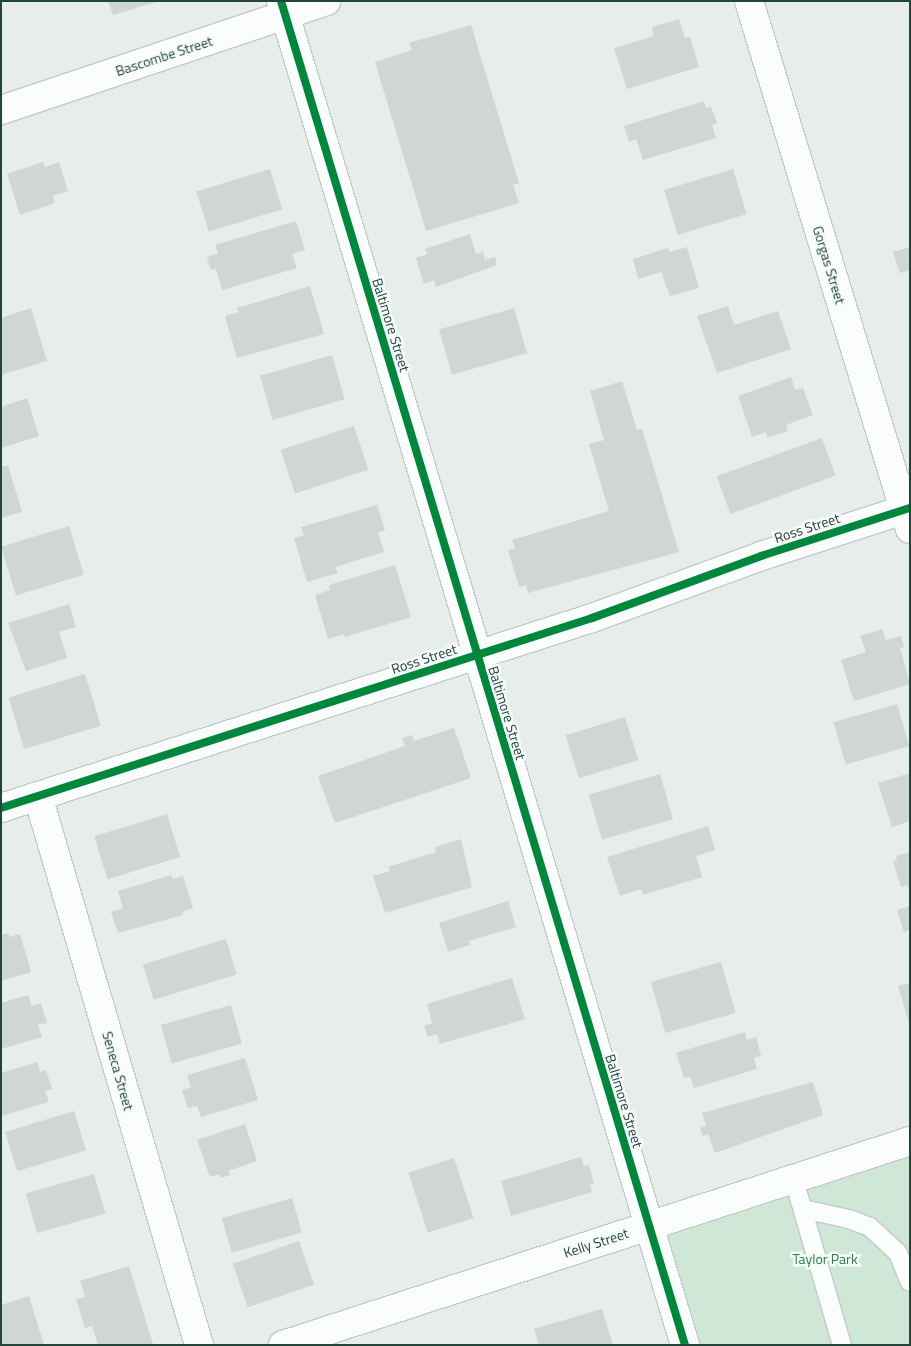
<!DOCTYPE html>
<style>
body{margin:0}
#map{position:relative;width:911px;height:1346px;overflow:hidden;background:#e7edea;font-family:"Titillium Web",sans-serif}
div>[style]{position:absolute}
[style*='--x']{left:calc(var(--x)*1px);top:calc(var(--y)*1px);width:calc(var(--w)*1px);rotate:calc(var(--a)*1deg)}
.green>*{inset:0;background:#cfe7d7}
.building>*{inset:0;background:#cfd6d3;transform-origin:0 0}
.roads{filter:drop-shadow(1px 0 #c4cac7) drop-shadow(-1px 0 #c4cac7) drop-shadow(0 1px #c4cac7) drop-shadow(0 -1px #c4cac7)}
.service>*{height:18px;margin:-9px;padding:0 9px;transform-origin:9px;border-radius:9px;background:#fbfcfc}
.minor>*{height:28px;margin:-14px;padding:0 14px;transform-origin:14px;border-radius:14px;background:#fbfcfc}
.cycleway>*{height:8px;margin:-4px;padding:0 4px;transform-origin:4px;border-radius:4px;background:#00873e}
span{translate:-50% -50%;white-space:nowrap;text-align:center;line-height:1.15;-webkit-text-stroke:5px #f6fbf9;paint-order:stroke}
.street-label{font-size:14px;color:#21443b}
.park-label{font-size:14px;color:#277f4a}
.frame{position:absolute;inset:0;border:2px solid #21443b;pointer-events:none}
</style>
<div id="map">
<div class="green">
<div style="clip-path:polygon(910px 1141px,910px 1345px,685px 1345px,649px 1226px)"></div>
</div>
<div class="building">
<div style="clip-path:polygon(108px 1px,156px 1px,156px 2px,113px 15px)"></div>
<div style="clip-path:polygon(679px 19px,685px 38px,690px 37px,699px 67px,627px 89px,614px 48px,654px 36px,652px 27px)"></div>
<div style="clip-path:polygon(471px 25px,519px 183px,513px 185px,519px 203px,426px 231px,375px 62px,412px 50px,409px 43px)"></div>
<div style="clip-path:polygon(704px 101px,706px 108px,711px 107px,717px 123px,712px 125px,716px 138px,643px 160px,636px 139px,629px 142px,624px 126px)"></div>
<div style="clip-path:polygon(43px 162px,45px 167px,59px 162px,68px 191px,53px 196px,55px 203px,20px 215px,7px 174px)"></div>
<div style="left:270px;top:169px;width:42px;height:77px;rotate:73deg"></div>
<div style="left:733px;top:169px;width:47px;height:72px;rotate:73deg"></div>
<div style="clip-path:polygon(296px 221px,305px 250px,292px 254px,297px 268px,222px 290px,216px 269px,211px 270px,207px 257px,218px 253px,215px 245px)"></div>
<div style="clip-path:polygon(470px 234px,476px 254px,483px 252px,485px 260px,495px 257px,497px 265px,436px 287px,434px 280px,424px 284px,416px 258px,427px 254px,425px 249px)"></div>
<div style="clip-path:polygon(687px 247px,699px 288px,670px 296px,661px 272px,638px 279px,633px 259px,668px 248px,670px 252px)"></div>
<div style="clip-path:polygon(910px 247px,910px 270px,900px 273px,893px 252px)"></div>
<div style="clip-path:polygon(310px 286px,324px 334px,237px 358px,225px 316px,239px 312px,237px 308px)"></div>
<div style="clip-path:polygon(728px 306px,734px 325px,778px 311px,791px 349px,717px 373px,697px 316px)"></div>
<div style="clip-path:polygon(31px 308px,47px 361px,1px 375px,1px 318px)"></div>
<div style="left:514px;top:308px;width:47px;height:78px;rotate:74deg"></div>
<div style="left:332px;top:355px;width:46px;height:75px;rotate:74deg"></div>
<div style="clip-path:polygon(791px 377px,795px 390px,803px 388px,813px 415px,786px 425px,788px 431px,767px 438px,766px 432px,752px 437px,738px 396px)"></div>
<div style="clip-path:polygon(622px 381px,637px 430px,642px 429px,679px 552px,528px 593px,526px 585px,519px 587px,508px 550px,515px 548px,512px 540px,609px 511px,589px 444px,604px 440px,590px 391px)"></div>
<div style="clip-path:polygon(27px 398px,39px 436px,1px 448px,1px 407px)"></div>
<div style="left:354px;top:426px;width:46px;height:77px;rotate:72deg"></div>
<div style="left:822px;top:438px;width:40px;height:112px;rotate:70deg"></div>
<div style="clip-path:polygon(8px 465px,22px 512px,1px 518px,1px 467px)"></div>
<div style="clip-path:polygon(377px 505px,385px 530px,378px 533px,384px 552px,335px 567px,338px 573px,307px 582px,294px 538px,304px 535px,301px 527px)"></div>
<div style="left:69px;top:526px;width:51px;height:71px;rotate:73deg"></div>
<div style="clip-path:polygon(395px 565px,411px 617px,345px 637px,344px 634px,328px 639px,315px 595px,330px 590px,329px 585px)"></div>
<div style="clip-path:polygon(69px 604px,76px 627px,59px 632px,67px 658px,26px 671px,8px 623px)"></div>
<div style="clip-path:polygon(882px 629px,886px 640px,901px 636px,904px 647px,900px 648px,910px 684px,854px 701px,841px 660px,866px 652px,860px 636px)"></div>
<div style="left:85px;top:674px;width:54px;height:80px;rotate:73deg"></div>
<div style="left:897px;top:704px;width:44px;height:66px;rotate:74deg"></div>
<div style="left:625px;top:717px;width:45px;height:62px;rotate:73deg"></div>
<div style="clip-path:polygon(454px 728px,471px 778px,335px 823px,318px 776px,405px 746px,402px 738px,412px 735px,414px 741px)"></div>
<div style="clip-path:polygon(910px 773px,910px 821px,892px 827px,878px 783px)"></div>
<div style="left:660px;top:774px;width:47px;height:74px;rotate:74deg"></div>
<div style="left:167px;top:814px;width:45px;height:76px;rotate:73deg"></div>
<div style="clip-path:polygon(708px 826px,715px 850px,696px 856px,702px 877px,643px 895px,641px 889px,620px 896px,607px 857px)"></div>
<div style="clip-path:polygon(461px 839px,472px 887px,385px 913px,373px 876px,390px 871px,388px 867px,436px 852px,435px 847px)"></div>
<div style="clip-path:polygon(910px 852px,910px 889px,909px 889px,908px 885px,901px 887px,893px 861px,897px 860px,896px 856px)"></div>
<div style="clip-path:polygon(171px 875px,173px 879px,183px 876px,193px 908px,182px 912px,183px 915px,118px 933px,111px 912px,123px 908px,118px 891px)"></div>
<div style="clip-path:polygon(508px 901px,516px 927px,469px 941px,470px 945px,448px 952px,439px 923px)"></div>
<div style="clip-path:polygon(910px 906px,910px 930px,904px 932px,897px 910px)"></div>
<div style="clip-path:polygon(8px 933px,9px 937px,20px 934px,31px 972px,1px 981px,1px 935px)"></div>
<div style="left:226px;top:939px;width:37px;height:87px;rotate:73deg"></div>
<div style="left:721px;top:962px;width:53px;height:73px;rotate:74deg"></div>
<div style="clip-path:polygon(512px 978px,525px 1019px,440px 1044px,437px 1034px,428px 1037px,424px 1026px,432px 1023px,427px 1004px)"></div>
<div style="clip-path:polygon(910px 983px,910px 1023px,909px 1023px,898px 986px)"></div>
<div style="clip-path:polygon(28px 995px,32px 1006px,41px 1003px,47px 1023px,38px 1025px,42px 1037px,1px 1049px,1px 1003px)"></div>
<div style="left:231px;top:1005px;width:40px;height:73px;rotate:74deg"></div>
<div style="clip-path:polygon(745px 1032px,747px 1040px,756px 1037px,761px 1056px,754px 1058px,757px 1069px,694px 1088px,690px 1077px,684px 1078px,676px 1053px)"></div>
<div style="clip-path:polygon(245px 1058px,258px 1100px,201px 1117px,197px 1106px,188px 1108px,182px 1090px,191px 1087px,187px 1075px)"></div>
<div style="clip-path:polygon(37px 1062px,40px 1072px,46px 1070px,52px 1089px,45px 1091px,49px 1102px,1px 1116px,1px 1073px)"></div>
<div style="clip-path:polygon(813px 1082px,823px 1115px,715px 1153px,708px 1134px,703px 1136px,700px 1128px,706px 1126px,702px 1113px)"></div>
<div style="left:74px;top:1111px;width:41px;height:72px;rotate:73deg"></div>
<div style="clip-path:polygon(245px 1124px,257px 1161px,228px 1171px,230px 1175px,221px 1178px,219px 1174px,210px 1177px,197px 1140px)"></div>
<div style="clip-path:polygon(581px 1157px,584px 1166px,589px 1165px,594px 1183px,590px 1185px,592px 1192px,511px 1216px,501px 1181px)"></div>
<div style="left:454px;top:1158px;width:63px;height:48px;rotate:72deg"></div>
<div style="left:94px;top:1174px;width:41px;height:71px;rotate:74deg"></div>
<div style="left:292px;top:1198px;width:36px;height:73px;rotate:74deg"></div>
<div style="left:299px;top:1241px;width:46px;height:70px;rotate:71deg"></div>
<div style="clip-path:polygon(129px 1266px,153px 1344px,98px 1345px,92px 1326px,85px 1328px,76px 1299px,85px 1297px,80px 1281px)"></div>
<div style="clip-path:polygon(29px 1296px,44px 1345px,1px 1345px,1px 1305px)"></div>
<div style="clip-path:polygon(602px 1309px,613px 1345px,539px 1345px,534px 1329px)"></div>
</div>
<div class="roads">
<div class="service">
<div style="--x:794;--y:1180;--w:172;--a:73.8"></div>
<div style="--x:803;--y:1209;--w:47;--a:12.3"></div>
<div style="--x:849;--y:1219;--w:22;--a:21"></div>
<div style="--x:870;--y:1227;--w:38;--a:43"></div>
<div style="--x:898;--y:1253;--w:31;--a:68"></div>
</div>
<div class="minor">
<div style="--x:281;--y:1;--w:1403;--a:73.27"></div>
<div style="--x:749;--y:1;--w:552;--a:73.04"></div>
<div style="--x:1;--y:110;--w:343;--a:-18.5"></div>
<div style="--x:38;--y:796;--w:572;--a:73.66"></div>
<div style="--x:1;--y:808;--w:621;--a:-17.82"></div>
<div style="--x:592;--y:618;--w:180;--a:-20.1"></div>
<div style="--x:761;--y:556;--w:157;--a:-17.9"></div>
<div style="--x:283;--y:1345;--w:659;--a:-18.02"></div>
</div>
</div>
<div class="cycleway">
<div style="--x:281;--y:1;--w:1403;--a:73.27"></div>
<div style="--x:1;--y:808;--w:621;--a:-17.82"></div>
<div style="--x:592;--y:618;--w:180;--a:-20.1"></div>
<div style="--x:761;--y:556;--w:157;--a:-17.9"></div>
</div>
<div class="street-label">
<span style="left:164px;top:56px;rotate:-18deg">Bascombe Street</span>
<span style="left:829px;top:265px;rotate:73deg">Gorgas Street</span>
<span style="left:391px;top:325px;rotate:73deg">Baltimore Street</span>
<span style="left:807px;top:528px;rotate:-18deg">Ross Street</span>
<span style="left:424px;top:659px;rotate:-18deg">Ross Street</span>
<span style="left:507px;top:713px;rotate:73deg">Baltimore Street</span>
<span style="left:118px;top:1071px;rotate:74deg">Seneca Street</span>
<span style="left:624px;top:1101px;rotate:73deg">Baltimore Street</span>
<span style="left:596px;top:1243px;rotate:-18deg">Kelly Street</span>
</div>
<div class="park-label">
<span style="left:825px;top:1259px">Taylor Park</span>
</div>
<div class="frame"></div>
</div>
